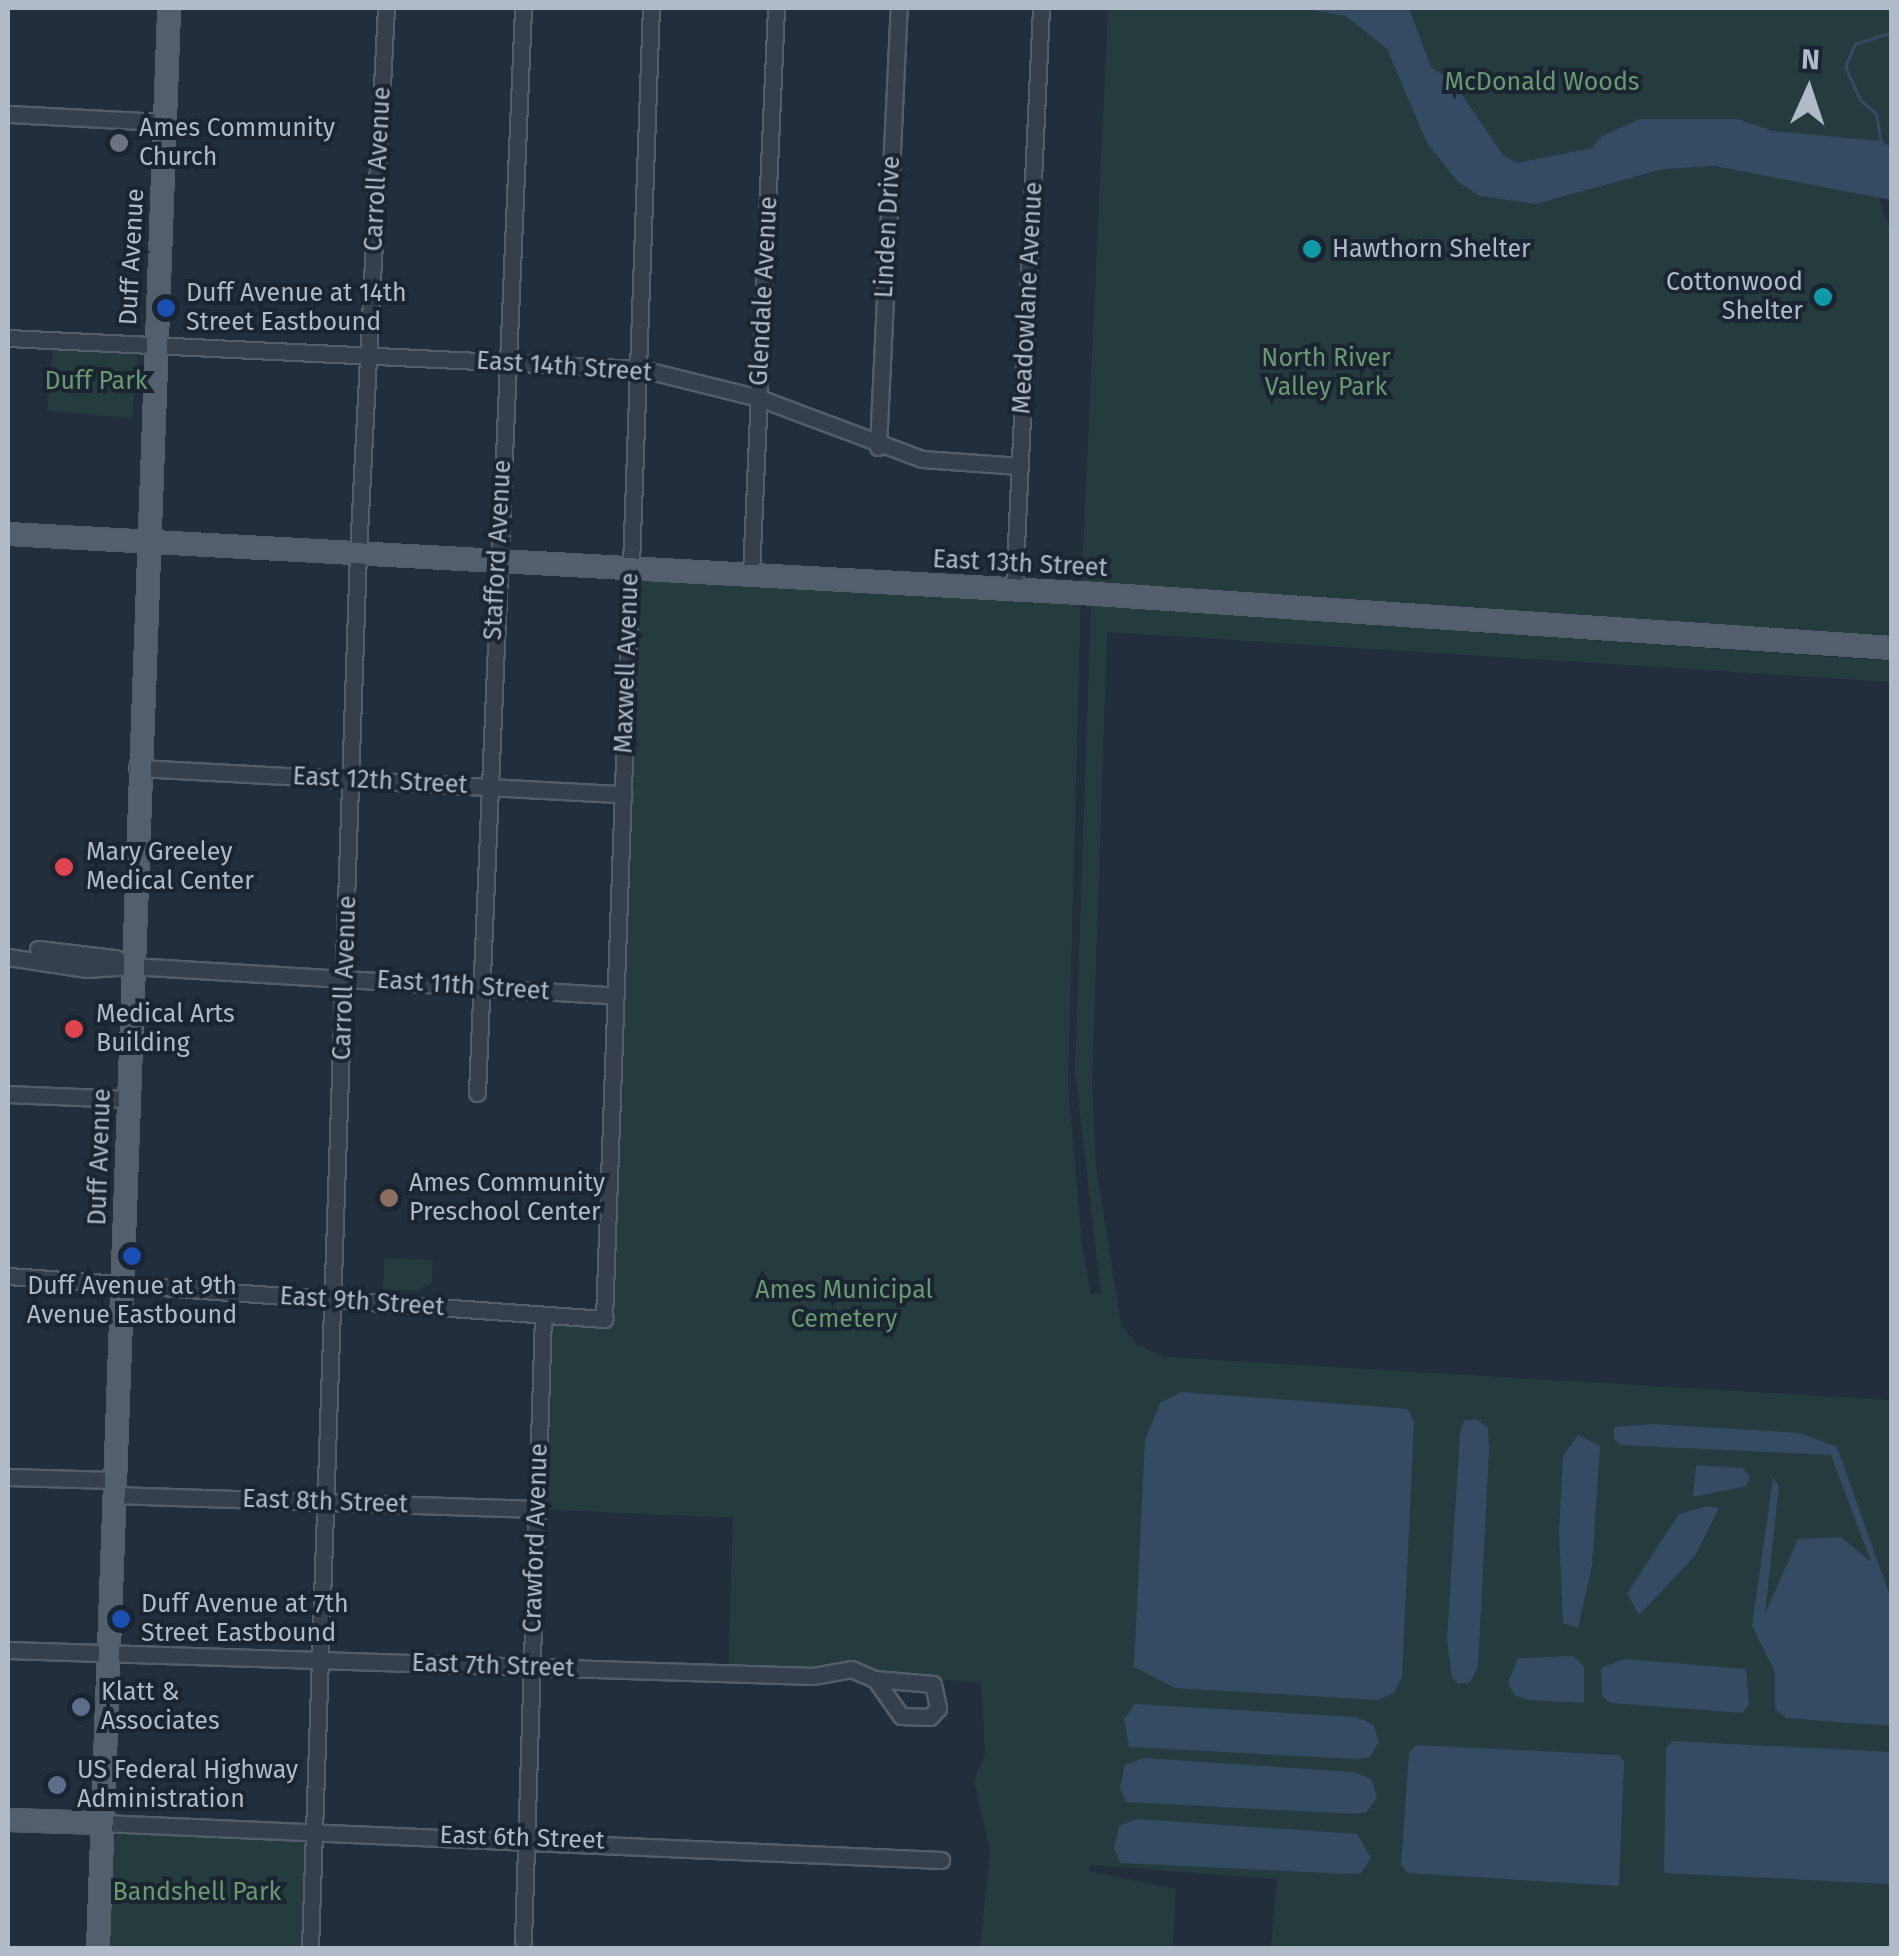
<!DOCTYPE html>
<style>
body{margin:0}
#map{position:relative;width:1899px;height:1956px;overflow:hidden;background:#222e3c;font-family:"Fira Sans",sans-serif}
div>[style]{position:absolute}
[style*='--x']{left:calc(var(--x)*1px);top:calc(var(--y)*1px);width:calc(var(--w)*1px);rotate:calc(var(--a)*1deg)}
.green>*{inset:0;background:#243c3d;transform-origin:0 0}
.water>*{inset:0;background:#354b64}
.stream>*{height:2.5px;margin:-1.25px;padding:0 1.25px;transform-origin:1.25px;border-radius:1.25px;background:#354b64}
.roads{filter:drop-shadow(2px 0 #545e6a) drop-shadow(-2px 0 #545e6a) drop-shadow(0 2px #545e6a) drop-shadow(0 -2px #545e6a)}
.minor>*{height:15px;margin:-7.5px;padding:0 7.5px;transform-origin:7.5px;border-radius:7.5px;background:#36404c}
.major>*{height:20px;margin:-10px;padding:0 10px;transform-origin:10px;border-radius:10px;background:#535f6c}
.dots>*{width:28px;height:28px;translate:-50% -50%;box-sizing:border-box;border:5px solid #1b2531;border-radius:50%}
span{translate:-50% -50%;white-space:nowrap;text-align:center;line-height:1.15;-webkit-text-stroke:8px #1b2531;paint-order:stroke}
.park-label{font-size:25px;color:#679a70}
.poi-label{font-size:25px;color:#b1bbc8}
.left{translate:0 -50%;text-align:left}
.right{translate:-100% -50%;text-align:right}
.street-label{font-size:25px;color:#b1bbc8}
.frame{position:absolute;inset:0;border:10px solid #b1bbc8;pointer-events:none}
.north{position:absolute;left:1759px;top:40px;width:100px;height:100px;-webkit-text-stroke:8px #1b2531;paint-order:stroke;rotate:3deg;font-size:28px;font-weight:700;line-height:40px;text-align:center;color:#b1bbc8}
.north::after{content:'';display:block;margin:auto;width:35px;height:45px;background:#b1bbc8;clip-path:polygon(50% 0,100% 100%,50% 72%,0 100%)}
</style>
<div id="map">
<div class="green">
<div style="clip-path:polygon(1108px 8px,1300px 8px,1346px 16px,1388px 49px,1439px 160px,1536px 204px,1663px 169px,1715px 166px,1878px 195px,1892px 236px,1891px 648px,1081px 593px,1068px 1085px,1082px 1243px,1091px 1294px,1101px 1294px,1075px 1070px,1091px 605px,1891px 661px,1891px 682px,1107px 632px,1092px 1086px,1096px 1166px,1121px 1324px,1137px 1345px,1165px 1357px,1891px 1400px,1891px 1948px,1271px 1948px,1277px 1879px,1090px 1865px,1089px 1871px,1176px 1889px,1173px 1948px,980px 1948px,990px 1852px,974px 1780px,985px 1755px,981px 1683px,864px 1673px,728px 1673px,733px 1518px,537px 1509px,543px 1315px,604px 1319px,630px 567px,1081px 593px)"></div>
<div style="clip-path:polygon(1409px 8px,1891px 8px,1891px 147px,1773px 131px,1737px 119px,1602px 136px,1593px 148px,1517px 163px,1503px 156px,1431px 67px)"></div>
<div style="left:53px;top:346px;width:85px;height:65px;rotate:5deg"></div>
<div style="clip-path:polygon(384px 1258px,433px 1260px,432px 1283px,416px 1291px,383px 1290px)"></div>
<div style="clip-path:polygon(119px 1833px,304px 1838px,304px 1948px,109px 1948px,113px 1841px)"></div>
</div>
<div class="water">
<div style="clip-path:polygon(1300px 8px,1409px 8px,1431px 67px,1453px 82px,1503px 155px,1517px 163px,1592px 148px,1602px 136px,1640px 119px,1737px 119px,1773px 131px,1881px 141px,1891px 147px,1891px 200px,1715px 166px,1663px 169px,1536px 204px,1480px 196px,1458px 182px,1427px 143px,1387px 49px,1346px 16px)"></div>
<div style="clip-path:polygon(1182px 1392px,1408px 1409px,1414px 1423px,1402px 1677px,1394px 1693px,1378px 1700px,1175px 1688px,1134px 1667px,1145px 1440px,1160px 1403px)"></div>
<div style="clip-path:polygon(1476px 1419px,1488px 1428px,1489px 1450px,1478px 1667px,1470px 1682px,1459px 1684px,1452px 1678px,1447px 1640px,1460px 1433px,1464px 1421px)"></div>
<div style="clip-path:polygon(1652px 1424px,1800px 1433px,1837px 1447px,1891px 1599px,1891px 1726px,1786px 1718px,1775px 1709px,1775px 1672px,1752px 1626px,1773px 1478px,1779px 1486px,1765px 1614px,1798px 1539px,1841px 1537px,1871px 1562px,1831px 1455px,1620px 1445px,1614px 1439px,1614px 1427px)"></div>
<div style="clip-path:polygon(1578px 1435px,1600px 1446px,1592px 1565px,1578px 1628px,1563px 1623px,1559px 1531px,1563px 1456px)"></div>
<div style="clip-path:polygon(1696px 1465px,1743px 1468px,1750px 1477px,1746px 1486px,1693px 1497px)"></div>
<div style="clip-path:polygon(1708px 1506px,1719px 1508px,1695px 1556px,1639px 1615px,1627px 1594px,1661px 1541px,1679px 1514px)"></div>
<div style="clip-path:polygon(1573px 1656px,1584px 1667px,1584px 1703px,1529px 1700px,1514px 1695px,1508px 1683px,1518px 1658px)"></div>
<div style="clip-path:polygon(1624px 1659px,1746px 1669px,1749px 1704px,1743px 1713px,1611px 1703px,1602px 1696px,1601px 1668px)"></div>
<div style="clip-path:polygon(1135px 1704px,1356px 1717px,1373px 1724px,1379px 1742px,1369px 1758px,1355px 1759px,1129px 1747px,1124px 1719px)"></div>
<div style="clip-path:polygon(1673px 1741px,1891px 1752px,1891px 1884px,1664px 1873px,1666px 1747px)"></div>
<div style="clip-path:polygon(1417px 1745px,1618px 1755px,1624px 1761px,1619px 1886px,1408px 1873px,1401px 1865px,1409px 1752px)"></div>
<div style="clip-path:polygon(1143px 1758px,1354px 1772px,1371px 1779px,1377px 1797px,1367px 1812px,1353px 1814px,1126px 1802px,1120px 1788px,1125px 1765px)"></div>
<div style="clip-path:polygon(1137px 1819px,1357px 1834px,1371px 1858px,1361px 1873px,1347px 1874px,1121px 1863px,1114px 1849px,1119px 1826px)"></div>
</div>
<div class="stream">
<div style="--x:1881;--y:144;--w:30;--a:-99"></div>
<div style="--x:1876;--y:114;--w:21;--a:-139"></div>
<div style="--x:1860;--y:100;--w:36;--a:-114"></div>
<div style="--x:1845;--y:67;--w:25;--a:-67"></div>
<div style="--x:1855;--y:44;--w:39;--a:-18"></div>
</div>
<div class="roads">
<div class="minor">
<div style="--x:8;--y:114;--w:155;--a:3"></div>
<div style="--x:8;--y:338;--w:635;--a:2.8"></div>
<div style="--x:642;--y:369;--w:121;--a:13.9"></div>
<div style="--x:759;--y:398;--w:174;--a:20.5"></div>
<div style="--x:922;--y:459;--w:98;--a:4.1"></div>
<div style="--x:878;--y:447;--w:440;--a:-87.3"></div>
<div style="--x:751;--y:574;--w:567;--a:-87.47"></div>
<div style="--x:1014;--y:589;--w:582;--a:-87.34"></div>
<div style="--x:137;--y:768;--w:487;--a:3.1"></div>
<div style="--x:38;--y:949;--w:78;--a:6.7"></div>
<div style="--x:115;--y:958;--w:18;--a:27"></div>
<div style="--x:8;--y:957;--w:80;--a:8.6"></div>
<div style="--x:87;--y:969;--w:44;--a:-3.9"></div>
<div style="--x:131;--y:966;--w:485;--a:3.5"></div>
<div style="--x:477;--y:1093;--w:1086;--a:-87.57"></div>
<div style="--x:8;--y:1094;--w:118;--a:2.4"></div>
<div style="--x:8;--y:1276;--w:598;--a:4.13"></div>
<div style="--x:604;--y:1319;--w:1312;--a:-87.95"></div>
<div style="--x:8;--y:1477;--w:106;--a:1.6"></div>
<div style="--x:113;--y:1495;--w:424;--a:1.9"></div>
<div style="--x:8;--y:1650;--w:805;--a:1.85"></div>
<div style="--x:813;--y:1676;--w:39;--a:-10"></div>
<div style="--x:851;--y:1669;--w:26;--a:23"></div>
<div style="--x:875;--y:1679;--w:58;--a:4.9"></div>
<div style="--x:933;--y:1684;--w:25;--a:78"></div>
<div style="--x:938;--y:1708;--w:12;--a:132"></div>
<div style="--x:930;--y:1717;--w:29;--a:-178"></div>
<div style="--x:901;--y:1716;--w:45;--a:-125.1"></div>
<div style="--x:102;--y:1823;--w:840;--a:2.53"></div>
<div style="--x:523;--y:1941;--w:626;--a:-88.17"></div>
<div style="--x:310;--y:1948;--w:1396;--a:-88.03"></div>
<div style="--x:358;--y:553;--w:546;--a:-87.06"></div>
</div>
<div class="major">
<div style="--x:8;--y:534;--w:1075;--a:3.15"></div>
<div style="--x:1081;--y:593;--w:813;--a:3.88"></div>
<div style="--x:8;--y:1820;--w:94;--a:1.8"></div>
<div style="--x:98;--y:1948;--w:1941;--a:-87.9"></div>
</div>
</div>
<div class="dots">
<div style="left:119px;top:143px;background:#6b7280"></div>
<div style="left:1312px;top:249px;background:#0f9aa8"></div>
<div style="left:1823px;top:297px;background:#0f9aa8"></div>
<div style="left:166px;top:308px;background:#1a4fb4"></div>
<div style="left:64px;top:867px;background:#e0444e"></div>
<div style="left:74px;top:1029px;background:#e0444e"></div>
<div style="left:389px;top:1198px;background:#8d6e63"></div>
<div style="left:132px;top:1256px;background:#1a4fb4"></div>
<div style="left:121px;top:1619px;background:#1a4fb4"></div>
<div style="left:81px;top:1707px;background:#5c6f8a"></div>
<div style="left:57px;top:1785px;background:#5c6f8a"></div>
</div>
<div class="park-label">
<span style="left:1542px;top:82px">McDonald Woods</span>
<span style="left:1326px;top:373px">North River<br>Valley Park</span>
<span style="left:96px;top:381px">Duff Park</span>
<span style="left:844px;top:1305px">Ames Municipal<br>Cemetery</span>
<span style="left:197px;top:1892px">Bandshell Park</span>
</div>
<div class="poi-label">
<span class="left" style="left:139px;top:143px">Ames Community<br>Church</span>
<span class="left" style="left:1332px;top:249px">Hawthorn Shelter</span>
<span class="right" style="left:1803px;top:297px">Cottonwood<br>Shelter</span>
<span class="left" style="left:186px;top:308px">Duff Avenue at 14th<br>Street Eastbound</span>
<span class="left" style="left:86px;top:867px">Mary Greeley<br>Medical Center</span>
<span class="left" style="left:96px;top:1029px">Medical Arts<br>Building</span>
<span class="left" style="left:409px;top:1198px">Ames Community<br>Preschool Center</span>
<span style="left:132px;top:1301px">Duff Avenue at 9th<br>Avenue Eastbound</span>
<span class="left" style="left:141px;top:1619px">Duff Avenue at 7th<br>Street Eastbound</span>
<span class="left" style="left:101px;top:1707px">Klatt &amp;<br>Associates</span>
<span class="left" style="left:77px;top:1785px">US Federal Highway<br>Administration</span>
</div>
<div class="street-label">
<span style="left:378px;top:169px;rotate:-87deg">Carroll Avenue</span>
<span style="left:888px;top:227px;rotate:-87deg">Linden Drive</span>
<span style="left:132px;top:257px;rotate:-87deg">Duff Avenue</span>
<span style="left:764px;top:291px;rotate:-87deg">Glendale Avenue</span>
<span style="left:1028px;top:298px;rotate:-87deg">Meadowlane Avenue</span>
<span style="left:564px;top:367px;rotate:4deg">East 14th Street</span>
<span style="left:498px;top:550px;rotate:-87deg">Stafford Avenue</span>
<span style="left:1020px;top:564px;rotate:3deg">East 13th Street</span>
<span style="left:627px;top:663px;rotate:-88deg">Maxwell Avenue</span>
<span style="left:380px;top:781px;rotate:3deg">East 12th Street</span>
<span style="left:345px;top:978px;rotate:-88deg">Carroll Avenue</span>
<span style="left:463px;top:986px;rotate:4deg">East 11th Street</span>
<span style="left:100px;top:1157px;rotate:-88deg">Duff Avenue</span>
<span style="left:362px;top:1302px;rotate:4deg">East 9th Street</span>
<span style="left:325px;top:1502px;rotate:2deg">East 8th Street</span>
<span style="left:536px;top:1538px;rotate:-88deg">Crawford Avenue</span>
<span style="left:493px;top:1666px;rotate:2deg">East 7th Street</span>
<span style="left:522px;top:1838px;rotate:2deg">East 6th Street</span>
</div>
<div class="frame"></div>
<div class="north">N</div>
</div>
